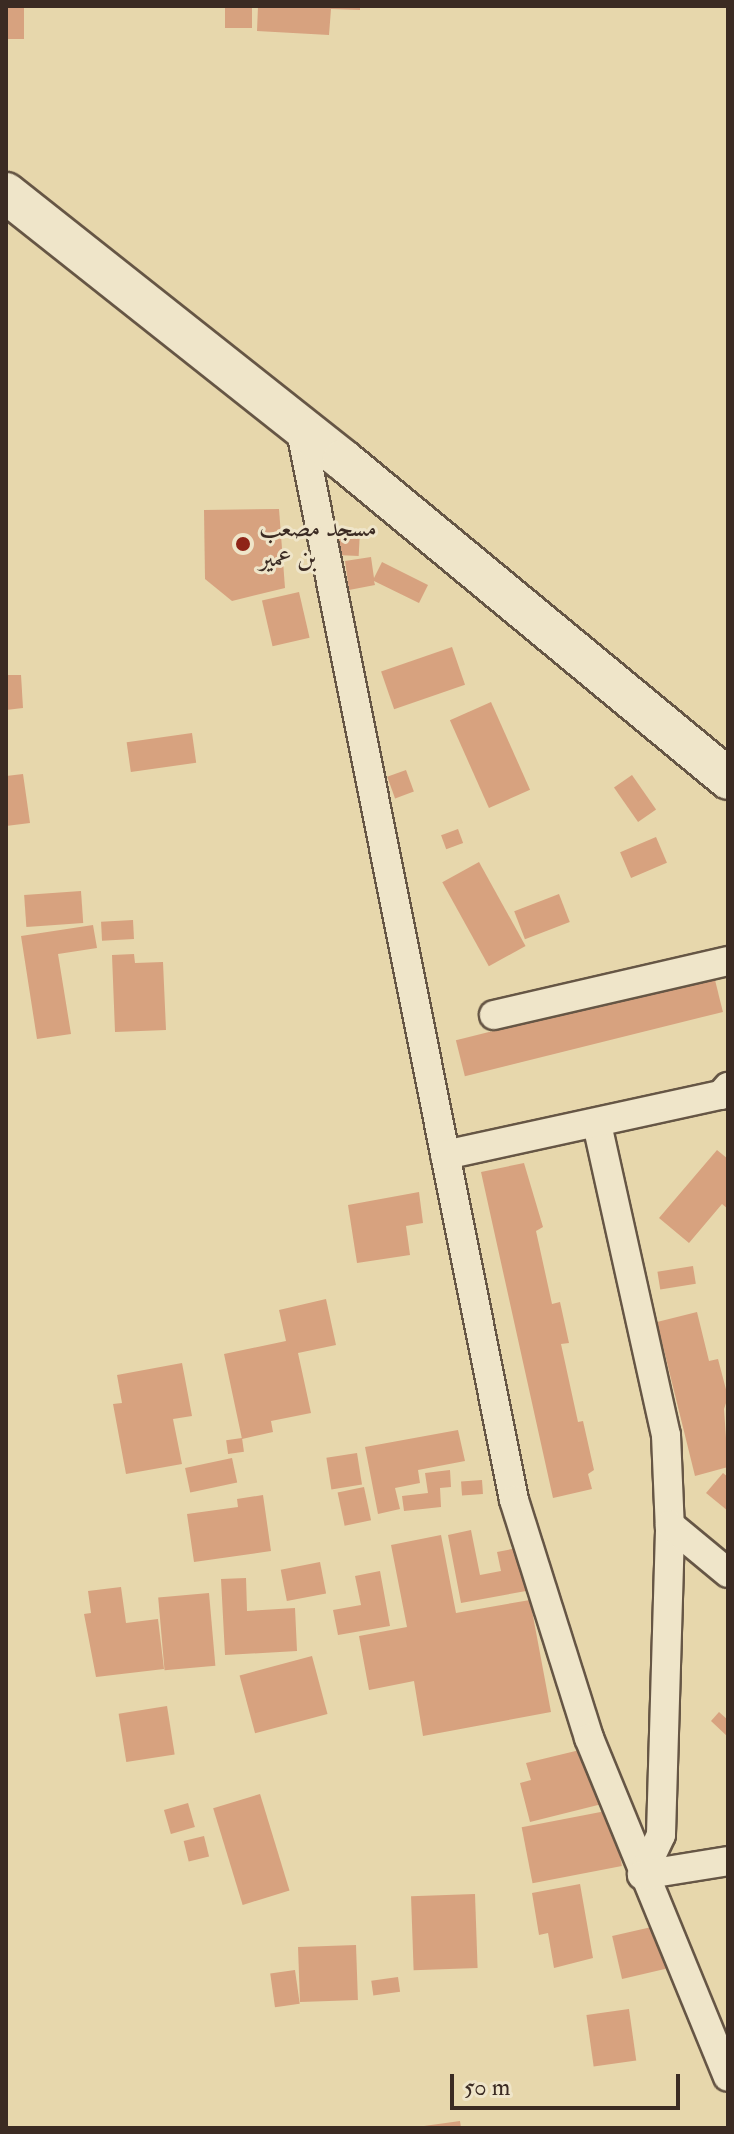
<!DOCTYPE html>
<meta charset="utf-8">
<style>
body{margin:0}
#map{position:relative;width:734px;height:2134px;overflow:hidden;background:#e7d7ac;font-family:"IM FELL Double Pica",Amiri,serif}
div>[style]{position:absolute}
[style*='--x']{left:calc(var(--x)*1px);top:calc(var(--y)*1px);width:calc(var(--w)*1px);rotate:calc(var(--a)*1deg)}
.building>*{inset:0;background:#d7a27f;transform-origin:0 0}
.roads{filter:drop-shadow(2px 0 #665645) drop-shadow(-2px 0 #665645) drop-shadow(0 2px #665645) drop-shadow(0 -2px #665645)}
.street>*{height:28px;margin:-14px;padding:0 14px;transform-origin:14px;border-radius:14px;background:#efe5c9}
.secondary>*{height:40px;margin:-20px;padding:0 20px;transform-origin:20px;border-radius:20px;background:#efe5c9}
.dots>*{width:22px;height:22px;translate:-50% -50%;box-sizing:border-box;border:4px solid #efe5c9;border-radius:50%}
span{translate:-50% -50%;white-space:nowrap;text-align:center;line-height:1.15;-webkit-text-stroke:6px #efe5c9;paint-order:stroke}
.poi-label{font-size:26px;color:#3b2b23}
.left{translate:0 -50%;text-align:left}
.frame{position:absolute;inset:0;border:8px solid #3b2b23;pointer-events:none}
.scale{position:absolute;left:450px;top:2074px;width:230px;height:36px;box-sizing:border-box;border:4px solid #3b2b23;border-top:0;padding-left:10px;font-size:24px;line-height:28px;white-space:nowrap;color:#3b2b23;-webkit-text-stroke:6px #efe5c9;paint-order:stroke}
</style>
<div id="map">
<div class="building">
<div style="left:6px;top:6px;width:18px;height:33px"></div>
<div style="left:225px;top:6px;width:27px;height:22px"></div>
<div style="clip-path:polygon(258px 6px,303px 8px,360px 6px,360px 10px,331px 9px,329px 35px,257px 31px)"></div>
<div style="clip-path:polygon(279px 509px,285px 588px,232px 601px,205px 579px,204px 510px)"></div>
<div style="left:338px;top:530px;width:22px;height:25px;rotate:3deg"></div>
<div style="clip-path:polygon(371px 557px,374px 578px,382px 562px,428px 585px,419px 603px,374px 581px,375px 585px,349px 590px,345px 561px)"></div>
<div style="left:299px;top:592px;width:47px;height:38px;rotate:77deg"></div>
<div style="left:452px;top:647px;width:40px;height:75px;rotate:71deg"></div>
<div style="clip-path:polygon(6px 675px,21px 675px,23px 708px,6px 710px)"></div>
<div style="left:491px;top:702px;width:96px;height:45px;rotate:66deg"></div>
<div style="left:192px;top:733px;width:30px;height:66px;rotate:82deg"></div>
<div style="left:406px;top:770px;width:23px;height:20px;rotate:70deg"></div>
<div style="clip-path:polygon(23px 774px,30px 823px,6px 826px,6px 776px)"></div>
<div style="left:632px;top:775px;width:42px;height:22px;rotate:55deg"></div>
<div style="left:458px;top:829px;width:15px;height:18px;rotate:70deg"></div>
<div style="left:656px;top:837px;width:28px;height:39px;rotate:67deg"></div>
<div style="left:479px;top:862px;width:96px;height:42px;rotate:61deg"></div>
<div style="left:81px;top:891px;width:32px;height:57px;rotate:86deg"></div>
<div style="left:559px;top:894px;width:30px;height:48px;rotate:69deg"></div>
<div style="left:133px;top:920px;width:19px;height:32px;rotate:87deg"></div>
<div style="clip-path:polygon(93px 925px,97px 948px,58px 954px,71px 1034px,37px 1039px,21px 936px)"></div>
<div style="clip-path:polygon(134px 954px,135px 963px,163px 962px,166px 1030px,115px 1032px,112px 955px)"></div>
<div style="left:714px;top:976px;width:37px;height:266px;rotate:76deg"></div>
<div style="clip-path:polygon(717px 1150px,728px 1159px,728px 1209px,722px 1204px,689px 1243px,659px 1218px)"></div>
<div style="clip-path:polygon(524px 1163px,543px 1227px,536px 1231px,552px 1304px,560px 1302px,569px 1343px,561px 1344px,578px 1422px,583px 1421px,594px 1470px,588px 1474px,592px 1489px,553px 1498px,481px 1172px)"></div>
<div style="clip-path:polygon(419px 1192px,423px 1223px,406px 1226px,410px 1255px,357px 1263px,348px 1205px)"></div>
<div style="left:693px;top:1266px;width:18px;height:36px;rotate:81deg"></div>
<div style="clip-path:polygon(326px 1299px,336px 1345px,298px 1353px,311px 1413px,271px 1421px,273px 1432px,242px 1439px,224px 1354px,286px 1341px,279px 1310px)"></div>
<div style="clip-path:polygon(697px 1312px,709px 1361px,718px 1359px,728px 1397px,724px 1409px,728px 1467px,695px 1476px,657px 1322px)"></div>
<div style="clip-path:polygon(182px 1363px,192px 1416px,173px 1419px,182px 1464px,126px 1474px,113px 1404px,122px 1403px,117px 1375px)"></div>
<div style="clip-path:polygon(458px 1430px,465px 1461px,418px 1470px,420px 1483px,395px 1488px,400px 1509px,378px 1514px,365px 1447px)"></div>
<div style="left:242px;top:1438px;width:14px;height:16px;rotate:82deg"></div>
<div style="left:357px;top:1453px;width:32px;height:31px;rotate:81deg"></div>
<div style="left:232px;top:1458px;width:25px;height:48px;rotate:78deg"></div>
<div style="clip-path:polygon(450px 1470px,451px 1487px,440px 1488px,441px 1507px,404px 1511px,402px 1496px,428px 1493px,425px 1473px)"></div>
<div style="clip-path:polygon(723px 1473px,728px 1477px,728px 1511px,706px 1493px)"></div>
<div style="left:482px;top:1480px;width:14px;height:21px;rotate:86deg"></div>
<div style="left:364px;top:1487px;width:34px;height:27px;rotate:78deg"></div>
<div style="clip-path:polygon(263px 1495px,271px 1551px,194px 1562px,187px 1514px,238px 1507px,237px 1499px)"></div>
<div style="clip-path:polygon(471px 1530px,480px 1575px,501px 1571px,497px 1552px,517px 1548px,526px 1591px,461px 1603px,448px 1535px)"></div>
<div style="clip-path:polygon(441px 1535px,456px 1613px,530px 1600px,551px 1712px,423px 1736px,414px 1681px,369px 1690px,359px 1636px,407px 1627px,391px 1545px)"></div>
<div style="left:320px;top:1562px;width:32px;height:40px;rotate:79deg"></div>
<div style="clip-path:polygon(380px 1571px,390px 1626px,338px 1635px,333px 1610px,361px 1605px,355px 1576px)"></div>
<div style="clip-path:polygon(246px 1578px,247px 1611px,295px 1608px,297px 1651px,225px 1655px,221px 1579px)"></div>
<div style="clip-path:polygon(121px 1587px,126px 1623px,158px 1619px,164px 1669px,96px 1677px,84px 1614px,91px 1613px,88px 1591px)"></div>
<div style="left:209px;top:1593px;width:73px;height:51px;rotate:85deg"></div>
<div style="left:312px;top:1656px;width:60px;height:75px;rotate:75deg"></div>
<div style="left:167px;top:1706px;width:49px;height:49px;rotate:81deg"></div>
<div style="clip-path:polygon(719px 1712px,728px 1720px,728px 1737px,711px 1721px)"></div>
<div style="clip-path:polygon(588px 1748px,602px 1804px,530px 1822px,520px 1783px,531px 1780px,526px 1763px)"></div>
<div style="left:260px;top:1794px;width:101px;height:49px;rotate:73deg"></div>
<div style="left:188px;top:1803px;width:25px;height:25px;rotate:74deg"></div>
<div style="left:611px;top:1810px;width:57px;height:91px;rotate:79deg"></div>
<div style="left:204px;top:1836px;width:21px;height:21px;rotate:76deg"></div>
<div style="clip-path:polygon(580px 1884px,593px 1958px,554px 1968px,548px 1933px,539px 1935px,532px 1893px)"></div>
<div style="left:475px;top:1894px;width:74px;height:64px;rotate:88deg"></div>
<div style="left:656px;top:1926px;width:44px;height:45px;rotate:77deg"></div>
<div style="left:356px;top:1945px;width:55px;height:58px;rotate:88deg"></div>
<div style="left:295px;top:1970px;width:34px;height:25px;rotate:82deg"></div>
<div style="left:398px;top:1977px;width:15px;height:27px;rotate:82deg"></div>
<div style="left:629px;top:2009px;width:52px;height:43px;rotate:82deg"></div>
<div style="clip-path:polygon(460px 2121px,461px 2128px,424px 2128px,424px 2126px)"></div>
</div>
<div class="roads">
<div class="street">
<div style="--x:300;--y:426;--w:1095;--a:78.73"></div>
<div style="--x:514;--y:1500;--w:250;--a:72.5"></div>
<div style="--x:589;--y:1738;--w:366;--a:67.7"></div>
<div style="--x:494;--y:1015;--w:240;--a:-13"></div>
<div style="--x:597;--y:1124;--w:319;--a:77.5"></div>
<div style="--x:666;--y:1435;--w:96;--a:87.6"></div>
<div style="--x:670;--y:1531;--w:304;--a:91.7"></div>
<div style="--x:661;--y:1835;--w:44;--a:115.4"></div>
<div style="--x:445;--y:1155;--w:282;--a:-12.3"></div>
<div style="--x:721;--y:1095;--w:11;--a:-49"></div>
<div style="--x:670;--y:1525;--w:75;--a:39.6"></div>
<div style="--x:642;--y:1875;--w:87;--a:-9.2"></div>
</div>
<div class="secondary">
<div style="--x:6;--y:193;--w:430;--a:38.4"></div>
<div style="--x:343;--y:460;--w:500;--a:39.6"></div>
</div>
</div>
<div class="dots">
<div style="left:243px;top:544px;background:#8f2418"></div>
</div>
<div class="poi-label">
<span class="left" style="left:259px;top:544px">مسجد مصعب<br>بن عمير</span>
</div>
<div class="frame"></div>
<div class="scale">50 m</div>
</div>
